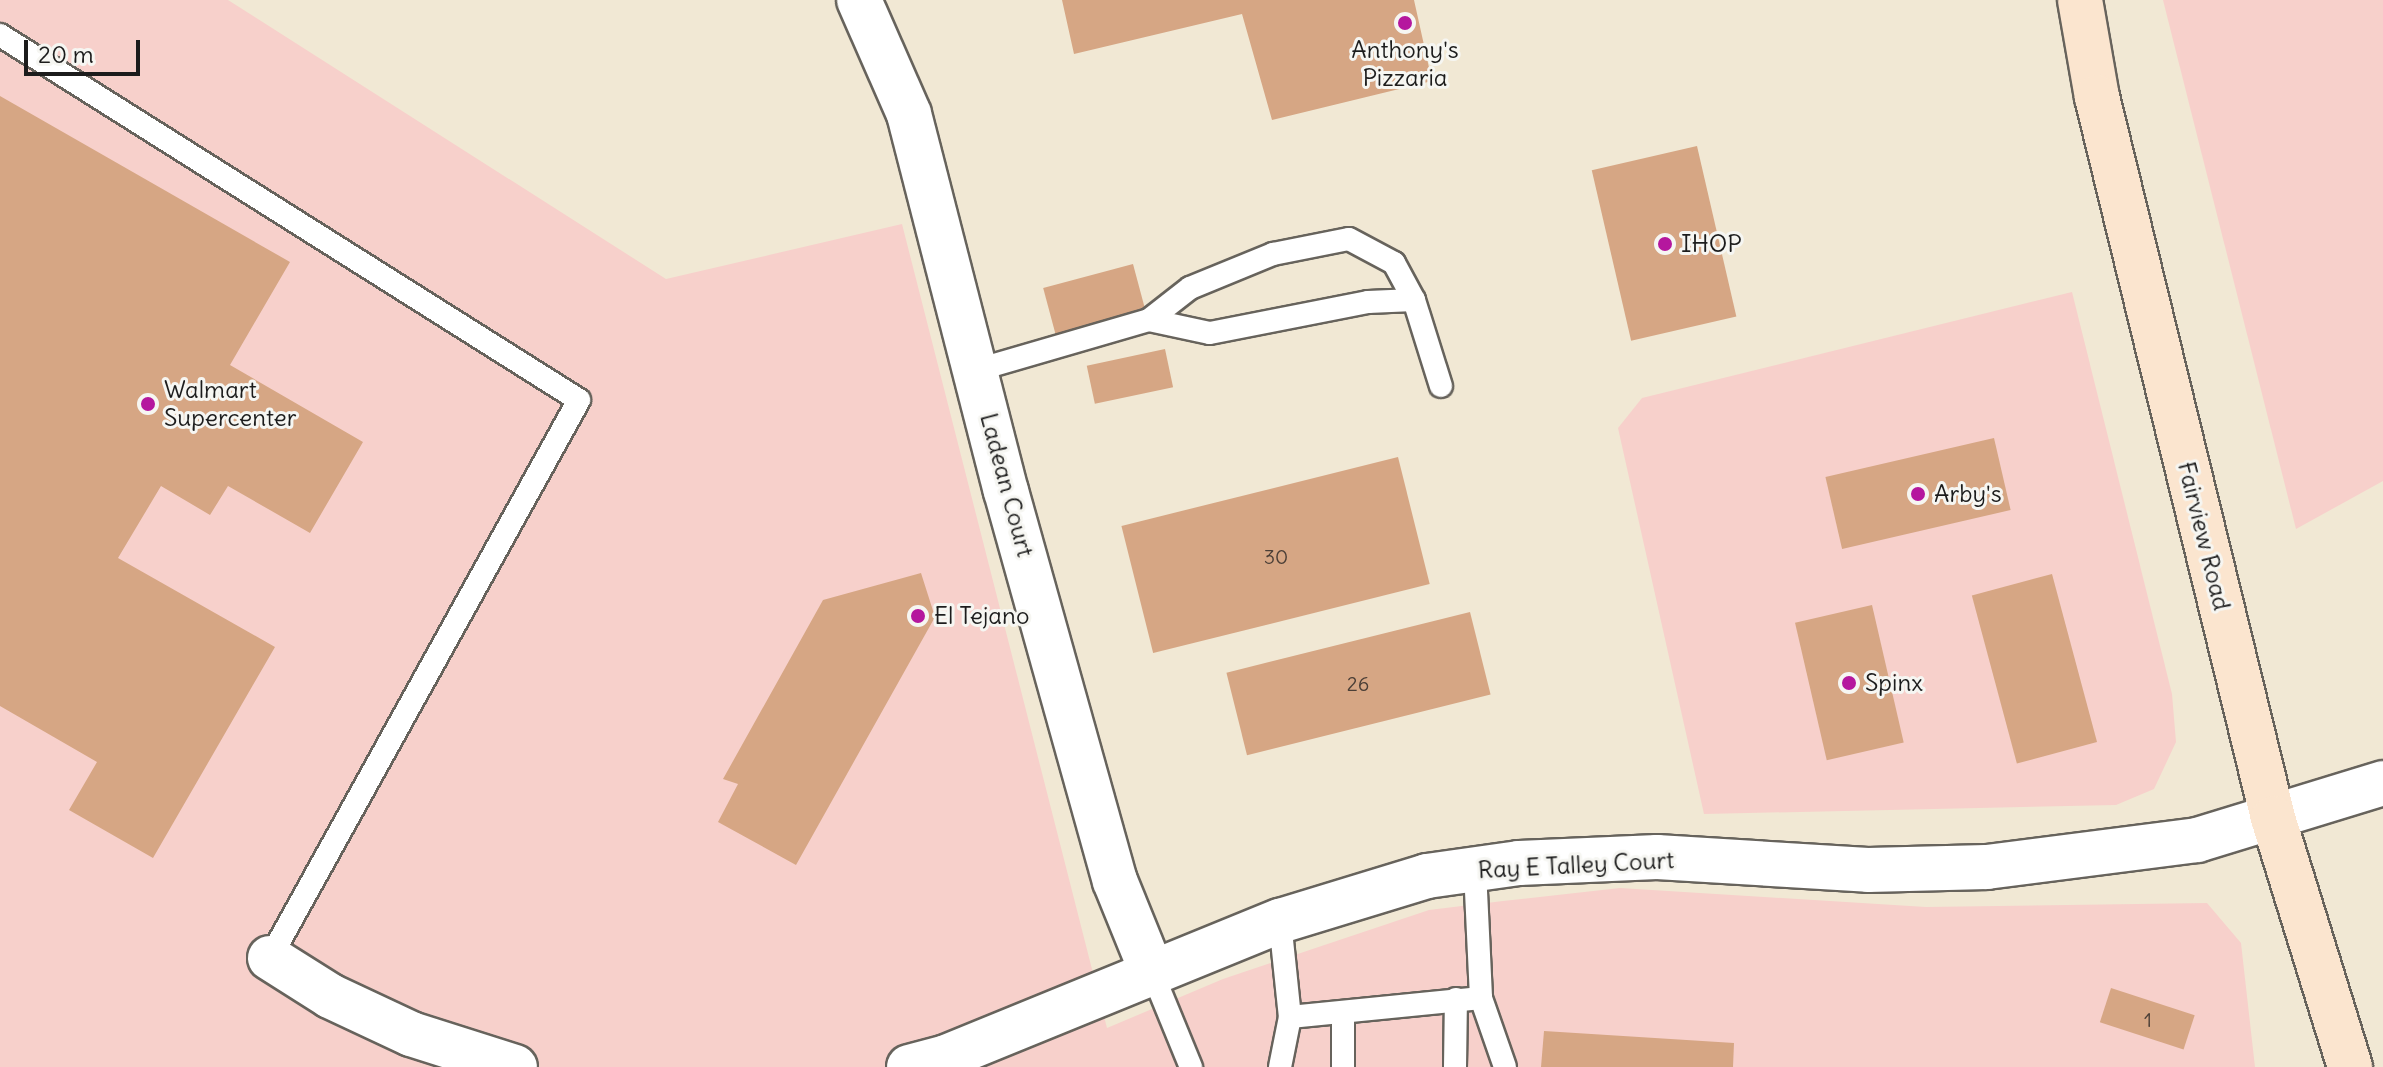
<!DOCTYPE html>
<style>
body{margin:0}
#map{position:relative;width:2383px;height:1067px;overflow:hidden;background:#f1e8d4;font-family:Delius,sans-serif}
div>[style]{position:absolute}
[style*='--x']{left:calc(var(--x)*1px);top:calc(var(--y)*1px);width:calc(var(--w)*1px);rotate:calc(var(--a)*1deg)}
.built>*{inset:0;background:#f7d0cb}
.building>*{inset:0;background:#d6a684;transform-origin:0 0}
.roads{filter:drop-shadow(2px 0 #67635c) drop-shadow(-2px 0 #67635c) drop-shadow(0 2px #67635c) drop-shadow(0 -2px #67635c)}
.lane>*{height:22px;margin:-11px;padding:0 11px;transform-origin:11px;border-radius:11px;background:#fff}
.street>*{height:44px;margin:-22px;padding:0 22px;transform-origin:22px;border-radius:22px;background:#fff}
.secondary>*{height:44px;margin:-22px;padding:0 22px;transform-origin:22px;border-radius:22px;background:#fbe5cf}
.dots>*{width:22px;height:22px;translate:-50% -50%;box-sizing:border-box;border:4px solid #f6f6f2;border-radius:50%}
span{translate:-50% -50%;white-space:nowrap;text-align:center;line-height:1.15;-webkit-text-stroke:6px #f6f6f2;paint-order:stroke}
.number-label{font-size:20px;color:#4a3e36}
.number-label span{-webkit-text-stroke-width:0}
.poi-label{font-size:24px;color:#1c1c1c}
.left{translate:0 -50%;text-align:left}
.street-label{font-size:24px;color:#1c1c1c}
.scale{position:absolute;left:24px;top:40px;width:116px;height:36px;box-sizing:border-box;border:4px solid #1c1c1c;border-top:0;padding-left:10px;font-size:24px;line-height:28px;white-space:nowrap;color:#1c1c1c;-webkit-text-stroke:6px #f6f6f2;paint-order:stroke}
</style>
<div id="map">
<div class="built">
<div style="clip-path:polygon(0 0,228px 0,666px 279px,902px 224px,1107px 1028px,1223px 979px,1429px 910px,1503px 901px,1620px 888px,1926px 907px,2207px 903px,2241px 943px,2255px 1067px,0 1067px)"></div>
<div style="clip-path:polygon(2163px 0,2383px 0,2383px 481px,2296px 529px)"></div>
<div style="clip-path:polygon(2072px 292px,2172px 694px,2176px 742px,2154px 789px,2116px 805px,1704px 814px,1618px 428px,1642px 398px)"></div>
</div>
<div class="building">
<div style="clip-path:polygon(1062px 0,1414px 0,1432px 81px,1272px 120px,1242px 14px,1074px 54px)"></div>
<div style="clip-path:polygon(0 96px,290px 262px,230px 365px,363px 442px,310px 533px,228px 486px,210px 515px,161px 486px,118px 558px,275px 647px,153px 858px,69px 810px,97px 762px,0 706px)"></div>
<div style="left:1697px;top:146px;width:175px;height:108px;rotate:77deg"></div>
<div style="left:1133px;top:264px;width:54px;height:93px;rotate:75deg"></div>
<div style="left:1165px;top:349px;width:39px;height:80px;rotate:78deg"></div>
<div style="left:1994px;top:438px;width:74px;height:173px;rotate:77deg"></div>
<div style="left:1398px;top:457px;width:131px;height:285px;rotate:76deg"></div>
<div style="clip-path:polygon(921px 573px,935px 617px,796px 865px,718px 822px,738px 784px,723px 779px,823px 600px)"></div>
<div style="left:2052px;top:574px;width:174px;height:83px;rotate:75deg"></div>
<div style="left:1872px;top:605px;width:141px;height:79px;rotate:77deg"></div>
<div style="left:1470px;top:612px;width:85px;height:251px;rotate:76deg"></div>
<div style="left:2111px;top:988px;width:88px;height:36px;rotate:18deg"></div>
<div style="clip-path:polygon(1544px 1031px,1734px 1043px,1733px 1067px,1541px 1067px)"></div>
</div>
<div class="roads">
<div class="lane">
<div style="--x:0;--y:35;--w:684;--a:32.23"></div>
<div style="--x:579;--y:400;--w:638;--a:118.98"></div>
<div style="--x:1149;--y:320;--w:62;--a:12"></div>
<div style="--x:1210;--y:333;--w:161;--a:-11.1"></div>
<div style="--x:1368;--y:302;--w:46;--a:-2.5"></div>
<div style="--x:977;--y:370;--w:179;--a:-16.2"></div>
<div style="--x:1149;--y:320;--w:52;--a:-38"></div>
<div style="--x:1190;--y:288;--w:90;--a:-22.3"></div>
<div style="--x:1273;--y:254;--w:77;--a:-11.2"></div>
<div style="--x:1349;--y:239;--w:51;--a:28.1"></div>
<div style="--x:1394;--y:263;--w:42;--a:61.6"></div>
<div style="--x:1414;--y:300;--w:90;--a:72.6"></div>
<div style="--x:1475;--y:870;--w:128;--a:87.3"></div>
<div style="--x:1481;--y:998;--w:73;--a:70.8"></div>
<div style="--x:1280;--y:921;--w:97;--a:84.1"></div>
<div style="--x:1290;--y:1017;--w:51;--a:101.3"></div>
<div style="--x:1152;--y:972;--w:103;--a:67.7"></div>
<div style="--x:1290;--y:1017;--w:192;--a:-5.7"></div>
<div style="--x:1343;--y:1067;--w:53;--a:-90"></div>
<div style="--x:1455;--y:1067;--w:68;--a:-89.2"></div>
</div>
<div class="street">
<div style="--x:859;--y:0;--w:124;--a:66.3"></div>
<div style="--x:909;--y:114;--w:389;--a:75.6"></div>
<div style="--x:1006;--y:491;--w:405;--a:74.4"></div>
<div style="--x:1115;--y:881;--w:98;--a:67.9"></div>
<div style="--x:270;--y:958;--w:71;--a:32.3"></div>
<div style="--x:330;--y:996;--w:89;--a:25.1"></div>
<div style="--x:411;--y:1034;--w:109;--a:17.6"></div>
<div style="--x:909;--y:1067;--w:38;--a:-15"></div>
<div style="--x:946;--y:1057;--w:361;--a:-22.2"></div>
<div style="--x:1280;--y:921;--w:154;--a:-17"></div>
<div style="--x:1427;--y:876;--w:93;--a:-8"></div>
<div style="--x:1519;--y:863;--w:138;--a:-2.5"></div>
<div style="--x:1657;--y:857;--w:211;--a:3.5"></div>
<div style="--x:1868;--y:870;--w:119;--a:-1.4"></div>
<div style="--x:1987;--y:867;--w:212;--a:-7.3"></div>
<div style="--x:2197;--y:840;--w:195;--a:-17"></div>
</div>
<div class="secondary">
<div style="--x:2080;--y:0;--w:98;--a:80.1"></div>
<div style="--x:2097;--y:97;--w:742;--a:76.28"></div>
<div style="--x:2273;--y:818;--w:261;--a:72.8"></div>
</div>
</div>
<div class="dots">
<div style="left:1405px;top:23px;background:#b5179e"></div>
<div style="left:1665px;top:244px;background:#b5179e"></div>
<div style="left:148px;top:404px;background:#b5179e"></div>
<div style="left:1918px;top:494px;background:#b5179e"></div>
<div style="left:918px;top:616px;background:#b5179e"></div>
<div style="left:1849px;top:683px;background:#b5179e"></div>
</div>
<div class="number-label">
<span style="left:1276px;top:556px">30</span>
<span style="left:1358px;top:683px">26</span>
<span style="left:2148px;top:1019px">1</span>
</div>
<div class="poi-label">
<span style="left:1405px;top:64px">Anthony's<br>Pizzaria</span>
<span class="left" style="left:1681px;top:244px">IHOP</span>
<span class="left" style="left:164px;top:404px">Walmart<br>Supercenter</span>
<span class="left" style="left:1934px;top:494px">Arby's</span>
<span class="left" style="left:934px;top:616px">El Tejano</span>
<span class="left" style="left:1865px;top:683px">Spinx</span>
</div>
<div class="street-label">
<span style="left:1007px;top:485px;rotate:75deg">Ladean Court</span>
<span style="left:2204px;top:536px;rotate:76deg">Fairview Road</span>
<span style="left:1576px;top:865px;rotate:-3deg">Ray E Talley Court</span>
</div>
<div class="scale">20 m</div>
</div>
